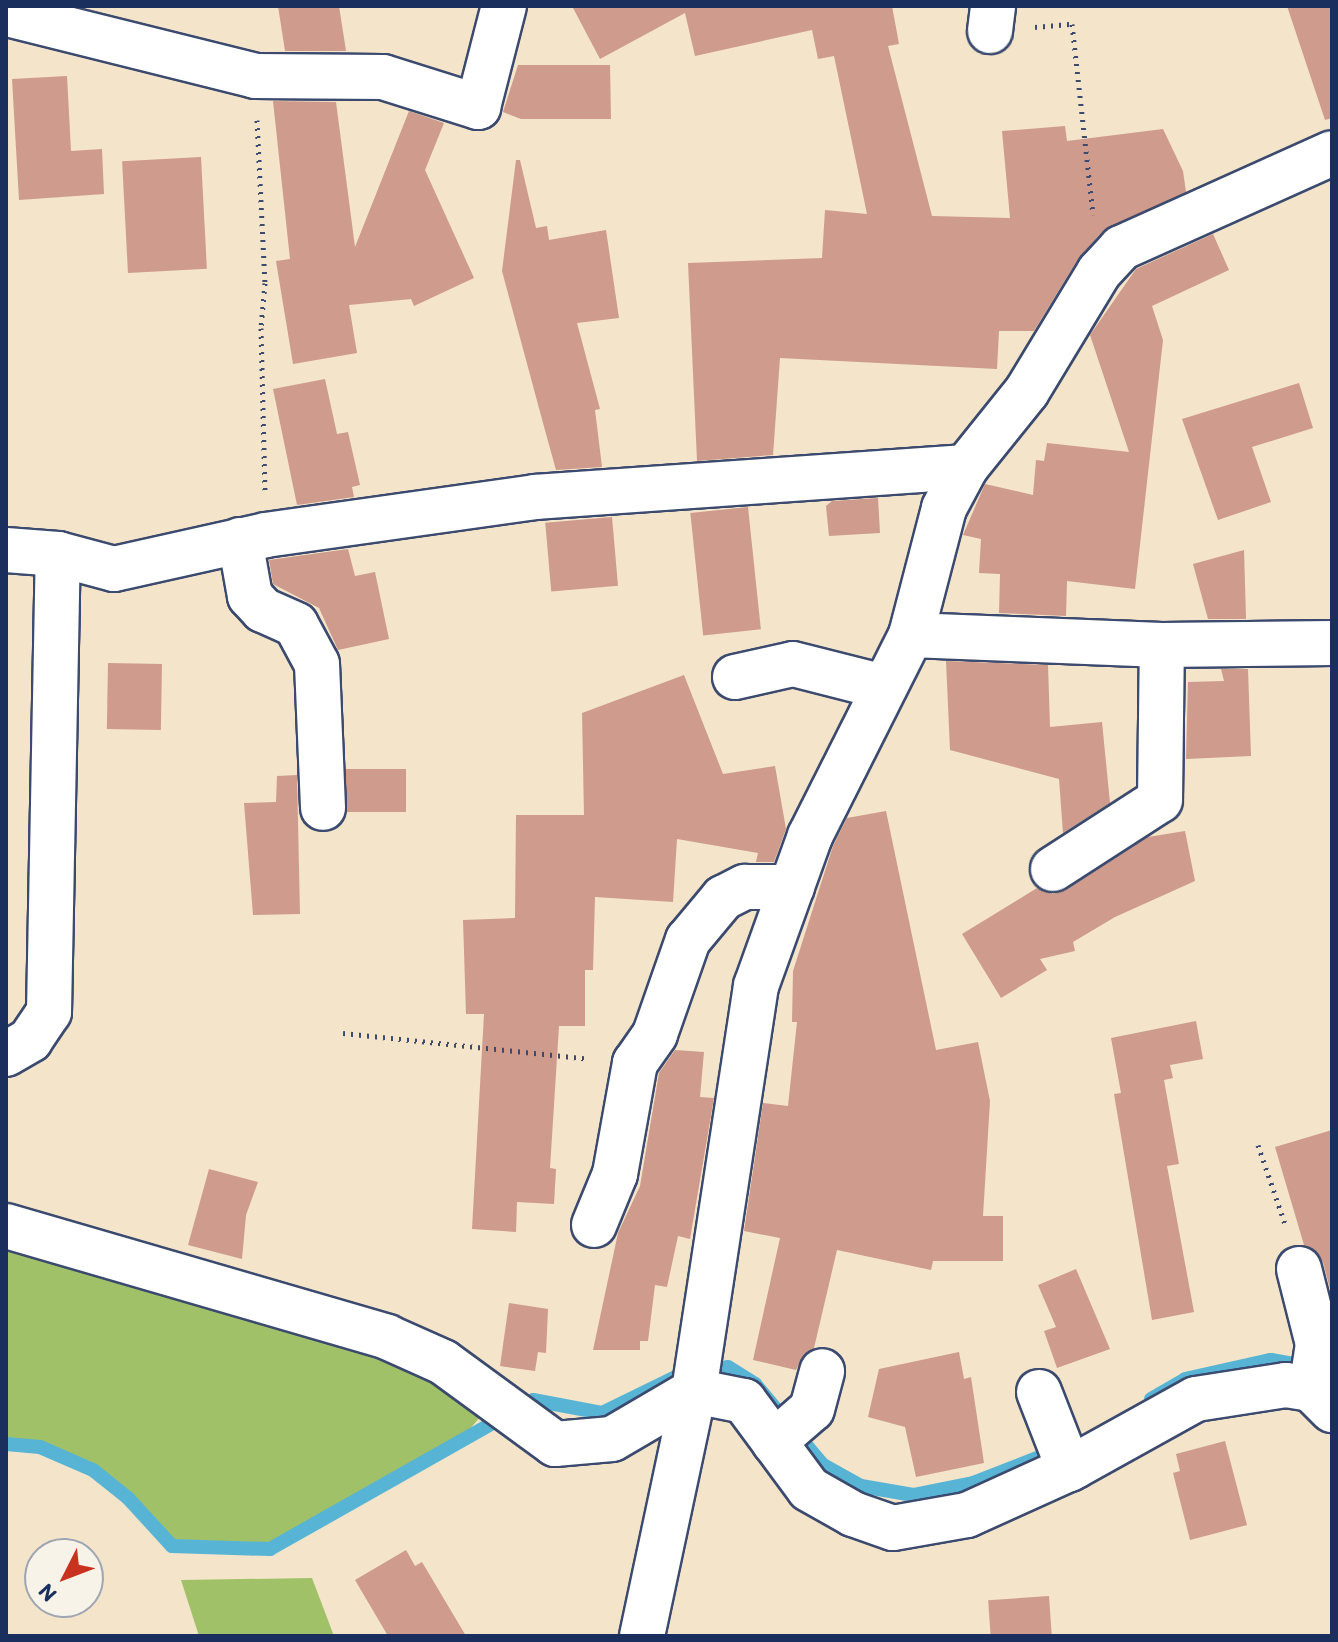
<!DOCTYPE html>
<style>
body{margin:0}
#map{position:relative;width:1338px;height:1642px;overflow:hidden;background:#f3e4ca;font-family:Itim,sans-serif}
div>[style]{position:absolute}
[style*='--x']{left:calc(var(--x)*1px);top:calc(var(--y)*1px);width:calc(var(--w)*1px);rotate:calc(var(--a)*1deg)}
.green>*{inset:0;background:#a1c169}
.stream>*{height:14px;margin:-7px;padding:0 7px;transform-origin:7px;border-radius:7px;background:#57b4d5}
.building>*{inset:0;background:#ce9b8c;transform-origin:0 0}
.path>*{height:5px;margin-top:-2.5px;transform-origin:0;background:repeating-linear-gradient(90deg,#3b4a6e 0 2px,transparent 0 8px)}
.roads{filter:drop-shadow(2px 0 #3b4a6e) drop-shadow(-2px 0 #3b4a6e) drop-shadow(0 2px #3b4a6e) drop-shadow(0 -2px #3b4a6e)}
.minor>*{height:44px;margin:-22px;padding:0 22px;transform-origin:22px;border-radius:22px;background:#fff}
span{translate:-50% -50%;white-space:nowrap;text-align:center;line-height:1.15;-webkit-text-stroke:7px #f7f3e8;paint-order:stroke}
.frame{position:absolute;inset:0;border:8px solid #1b2f5e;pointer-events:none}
.north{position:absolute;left:24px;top:1538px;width:80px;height:80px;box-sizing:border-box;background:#f7f3e8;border:2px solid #9fa5b1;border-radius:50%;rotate:228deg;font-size:22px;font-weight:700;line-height:32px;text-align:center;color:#1b2f5e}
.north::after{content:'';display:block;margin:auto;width:28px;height:36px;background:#c8321e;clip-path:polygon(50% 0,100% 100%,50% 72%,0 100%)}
</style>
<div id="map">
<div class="green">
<div style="clip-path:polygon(6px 1226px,136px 1266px,495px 1400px,461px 1439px,270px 1549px,172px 1546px,128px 1498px,93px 1470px,40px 1447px,6px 1444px)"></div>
<div style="clip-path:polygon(312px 1578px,334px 1636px,199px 1636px,181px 1580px)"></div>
</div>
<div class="stream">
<div style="--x:700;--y:1372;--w:28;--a:-10"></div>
<div style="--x:728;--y:1367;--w:32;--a:32"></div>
<div style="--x:755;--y:1384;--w:106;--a:50"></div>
<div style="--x:823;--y:1465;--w:43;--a:28.9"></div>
<div style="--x:861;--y:1486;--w:53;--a:9.8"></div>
<div style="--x:913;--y:1495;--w:61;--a:-11.3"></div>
<div style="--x:973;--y:1483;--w:88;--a:-21.3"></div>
<div style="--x:1151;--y:1399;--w:39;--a:-30"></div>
<div style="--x:1185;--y:1379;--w:88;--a:-12.5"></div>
<div style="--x:1271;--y:1360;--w:40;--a:10"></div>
<div style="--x:6;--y:1444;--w:34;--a:5"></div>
<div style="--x:40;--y:1447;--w:58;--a:23.5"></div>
<div style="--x:93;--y:1470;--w:45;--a:38.7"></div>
<div style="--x:128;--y:1498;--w:65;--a:47.5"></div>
<div style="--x:172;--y:1546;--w:98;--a:1.8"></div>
<div style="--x:270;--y:1549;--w:302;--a:-29.5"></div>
<div style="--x:533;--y:1400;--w:70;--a:10.7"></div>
<div style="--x:602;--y:1413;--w:87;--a:-26"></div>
</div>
<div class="building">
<div style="clip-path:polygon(278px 6px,339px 6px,346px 51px,285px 51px)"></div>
<div style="clip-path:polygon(572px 6px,892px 6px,899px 44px,888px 46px,932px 216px,1010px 218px,1002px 131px,1065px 126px,1067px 141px,1163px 129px,1183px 171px,1186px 192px,1103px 231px,1078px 259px,1034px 331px,999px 331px,997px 369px,780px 358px,773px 455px,697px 461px,688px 263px,822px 258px,825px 210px,867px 214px,834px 56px,818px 59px,812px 30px,695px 56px,685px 13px,600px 59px)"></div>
<div style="clip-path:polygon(1287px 6px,1332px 6px,1332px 118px,1325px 120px)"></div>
<div style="clip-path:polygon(518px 65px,610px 65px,611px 119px,521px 119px,503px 112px)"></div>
<div style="clip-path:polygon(67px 76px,71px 151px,102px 149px,104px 194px,19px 200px,12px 79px)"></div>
<div style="clip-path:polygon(273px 101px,336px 102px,355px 247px,409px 111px,444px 123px,425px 170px,474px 278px,414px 306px,411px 299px,349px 305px,357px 353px,293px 364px,276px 261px,290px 259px)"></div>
<div style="left:201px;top:157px;width:112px;height:79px;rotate:87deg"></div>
<div style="clip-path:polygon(516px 160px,520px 160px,536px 228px,547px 226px,549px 240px,606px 230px,619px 318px,577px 323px,600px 409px,595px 410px,602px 467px,556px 470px,543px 423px,502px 271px)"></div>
<div style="clip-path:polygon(1213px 234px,1229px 270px,1152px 306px,1163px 340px,1135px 589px,1067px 581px,1066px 616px,999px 613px,1000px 574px,979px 573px,981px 539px,963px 535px,985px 484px,1033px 495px,1036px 460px,1044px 461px,1047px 443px,1129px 452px,1090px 335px,1136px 269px)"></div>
<div style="clip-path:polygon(325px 379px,337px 434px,348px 432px,360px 485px,352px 487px,354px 497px,297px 505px,273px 389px)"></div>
<div style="clip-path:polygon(1299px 383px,1313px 428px,1252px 447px,1271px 502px,1218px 520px,1182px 419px)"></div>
<div style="clip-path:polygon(878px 498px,880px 533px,829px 536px,826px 506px,832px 501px)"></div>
<div style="left:748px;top:507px;width:123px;height:58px;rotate:84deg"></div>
<div style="left:612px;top:517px;width:69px;height:67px;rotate:85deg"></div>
<div style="clip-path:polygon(348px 549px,355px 576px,375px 572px,389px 639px,338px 650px,319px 608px,273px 584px,269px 560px)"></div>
<div style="clip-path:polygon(1244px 550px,1246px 619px,1208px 619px,1193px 564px)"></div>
<div style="clip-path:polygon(946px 661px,1048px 665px,1050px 727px,1102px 722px,1110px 803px,1063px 833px,1059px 779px,950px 750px)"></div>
<div style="left:108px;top:663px;width:54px;height:66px;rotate:1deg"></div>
<div style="clip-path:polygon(1221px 669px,1248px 669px,1251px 756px,1186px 759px,1188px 682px,1224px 681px)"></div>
<div style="clip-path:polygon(684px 675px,723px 774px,775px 766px,786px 829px,774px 862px,756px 862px,758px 853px,677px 839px,673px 902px,595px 897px,593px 970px,585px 970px,585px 1026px,559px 1026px,550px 1168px,556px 1169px,554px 1204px,517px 1202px,516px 1232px,472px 1229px,484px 1014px,466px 1014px,463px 920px,515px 918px,516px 815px,584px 815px,582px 713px)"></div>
<div style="left:346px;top:769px;width:60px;height:43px"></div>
<div style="clip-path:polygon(297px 775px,300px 914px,253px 915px,244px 803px,276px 802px,277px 776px)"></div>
<div style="clip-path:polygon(886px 811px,936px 1050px,978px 1042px,990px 1101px,983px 1216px,1003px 1216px,1003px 1261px,933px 1261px,931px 1270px,837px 1250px,814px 1348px,804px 1354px,796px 1370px,753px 1360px,780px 1238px,744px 1231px,763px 1103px,788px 1106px,797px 1022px,792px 1022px,793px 971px,833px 846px,847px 818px)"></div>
<div style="clip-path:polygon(1185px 831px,1195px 881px,1115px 917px,1073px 942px,1075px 951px,1040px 959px,1047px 970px,1001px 998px,962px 934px,1037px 888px,1053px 894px,1066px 890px,1148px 837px)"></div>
<div style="clip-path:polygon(1196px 1021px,1203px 1059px,1170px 1065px,1173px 1078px,1164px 1080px,1179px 1164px,1167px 1166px,1194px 1312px,1152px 1320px,1114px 1094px,1121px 1093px,1111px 1038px)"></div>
<div style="clip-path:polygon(675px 1050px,704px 1052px,700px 1097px,714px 1098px,690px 1239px,678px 1236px,667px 1287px,655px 1285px,648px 1341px,640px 1341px,640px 1350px,593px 1350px,618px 1233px,640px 1186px,659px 1073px)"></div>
<div style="clip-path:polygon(1332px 1130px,1332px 1297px,1323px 1262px,1304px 1245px,1275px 1147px)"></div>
<div style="clip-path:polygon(209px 1169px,258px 1182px,246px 1215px,242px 1259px,188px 1245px)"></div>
<div style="clip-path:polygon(1076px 1269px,1110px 1349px,1057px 1368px,1044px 1331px,1056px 1327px,1038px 1285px)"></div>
<div style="clip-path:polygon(509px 1303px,548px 1309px,546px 1353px,538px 1352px,535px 1371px,500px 1366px)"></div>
<div style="clip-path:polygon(959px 1352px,964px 1379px,971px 1377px,984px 1463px,916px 1477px,905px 1427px,868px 1417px,879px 1369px)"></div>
<div style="clip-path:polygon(1225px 1441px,1247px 1525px,1190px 1540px,1173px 1473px,1180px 1471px,1176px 1454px)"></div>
<div style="clip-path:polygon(406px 1550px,415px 1566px,422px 1562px,466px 1636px,388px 1636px,355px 1580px)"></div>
<div style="left:1049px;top:1596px;width:40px;height:61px;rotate:86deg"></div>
</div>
<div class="path">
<div style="--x:1035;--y:27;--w:37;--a:-5"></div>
<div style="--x:1072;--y:24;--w:192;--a:83.7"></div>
<div style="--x:257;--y:120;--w:163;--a:87.2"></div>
<div style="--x:265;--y:283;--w:45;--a:95.1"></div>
<div style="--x:261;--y:328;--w:162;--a:88.6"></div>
<div style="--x:343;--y:1033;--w:247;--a:6"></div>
<div style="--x:1258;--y:1145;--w:87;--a:71.1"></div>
</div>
<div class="roads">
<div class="minor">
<div style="--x:11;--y:15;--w:252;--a:14"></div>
<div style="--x:255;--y:76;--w:128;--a:0.4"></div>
<div style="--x:383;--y:77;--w:100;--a:17.5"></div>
<div style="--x:478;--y:107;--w:104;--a:-75.6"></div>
<div style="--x:990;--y:31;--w:25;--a:-83"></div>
<div style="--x:240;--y:540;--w:57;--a:79.9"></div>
<div style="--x:250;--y:596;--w:19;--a:47"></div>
<div style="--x:263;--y:610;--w:36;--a:24"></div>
<div style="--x:296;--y:625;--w:44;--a:61.7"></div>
<div style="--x:317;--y:664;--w:144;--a:87.6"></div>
<div style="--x:6;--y:550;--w:52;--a:4.4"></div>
<div style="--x:58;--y:554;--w:58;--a:15"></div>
<div style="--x:114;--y:569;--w:156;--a:-12.6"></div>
<div style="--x:266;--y:535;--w:272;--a:-8"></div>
<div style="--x:535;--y:497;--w:432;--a:-4"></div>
<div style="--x:911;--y:635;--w:251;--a:2.3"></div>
<div style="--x:1162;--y:645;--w:170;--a:-0.7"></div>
<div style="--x:735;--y:677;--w:59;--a:-12.6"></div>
<div style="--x:793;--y:664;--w:94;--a:14.2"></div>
<div style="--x:1053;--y:869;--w:127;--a:-32.8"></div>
<div style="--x:1160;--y:800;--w:155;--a:-89.3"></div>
<div style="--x:6;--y:1054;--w:28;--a:-30"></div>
<div style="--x:30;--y:1040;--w:34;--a:-56"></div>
<div style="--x:49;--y:1012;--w:458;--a:-88.9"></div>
<div style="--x:594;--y:1225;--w:55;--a:-67.6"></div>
<div style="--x:615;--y:1174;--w:113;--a:-79.8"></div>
<div style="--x:635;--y:1063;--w:35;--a:-55"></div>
<div style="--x:655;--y:1034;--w:100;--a:-70.7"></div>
<div style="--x:688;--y:940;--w:55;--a:-50.2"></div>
<div style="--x:723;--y:898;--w:25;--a:-27"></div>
<div style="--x:745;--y:887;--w:47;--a:0"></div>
<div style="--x:6;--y:1226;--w:397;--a:16.2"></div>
<div style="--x:387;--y:1337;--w:61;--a:24.1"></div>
<div style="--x:443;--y:1362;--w:139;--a:36.2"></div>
<div style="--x:555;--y:1444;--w:57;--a:-5"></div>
<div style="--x:612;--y:1439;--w:95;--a:-30.3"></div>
<div style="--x:694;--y:1391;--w:51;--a:11.3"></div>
<div style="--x:744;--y:1401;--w:109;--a:53.5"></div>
<div style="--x:809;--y:1489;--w:51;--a:29.6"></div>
<div style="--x:853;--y:1514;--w:42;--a:19.3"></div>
<div style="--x:893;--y:1528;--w:75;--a:-10"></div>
<div style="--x:967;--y:1515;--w:119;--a:-24.4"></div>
<div style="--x:1075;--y:1466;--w:138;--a:-29"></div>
<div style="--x:1196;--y:1399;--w:91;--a:-8.8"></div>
<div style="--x:1286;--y:1385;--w:25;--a:9"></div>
<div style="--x:1311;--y:1389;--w:30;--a:45"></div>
<div style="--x:1299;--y:1269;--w:77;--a:75.8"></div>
<div style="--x:1318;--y:1344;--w:46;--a:98.8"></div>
<div style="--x:1039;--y:1392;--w:83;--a:68.7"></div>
<div style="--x:774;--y:1442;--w:50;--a:-41"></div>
<div style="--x:812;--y:1409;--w:39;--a:-75"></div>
<div style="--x:642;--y:1636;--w:250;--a:-78"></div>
<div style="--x:694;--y:1391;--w:410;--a:-81.3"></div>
<div style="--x:756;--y:986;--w:159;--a:-70.2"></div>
<div style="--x:810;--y:836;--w:225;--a:-63.3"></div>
<div style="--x:911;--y:635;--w:131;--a:-75.4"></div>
<div style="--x:944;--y:508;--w:47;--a:-61.8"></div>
<div style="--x:966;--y:467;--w:97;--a:-51.2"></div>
<div style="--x:1027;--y:391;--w:139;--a:-58.8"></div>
<div style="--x:1099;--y:272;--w:33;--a:-47"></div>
<div style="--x:1121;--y:248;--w:231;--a:-24.2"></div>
</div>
</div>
<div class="frame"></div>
<div class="north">N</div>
</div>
